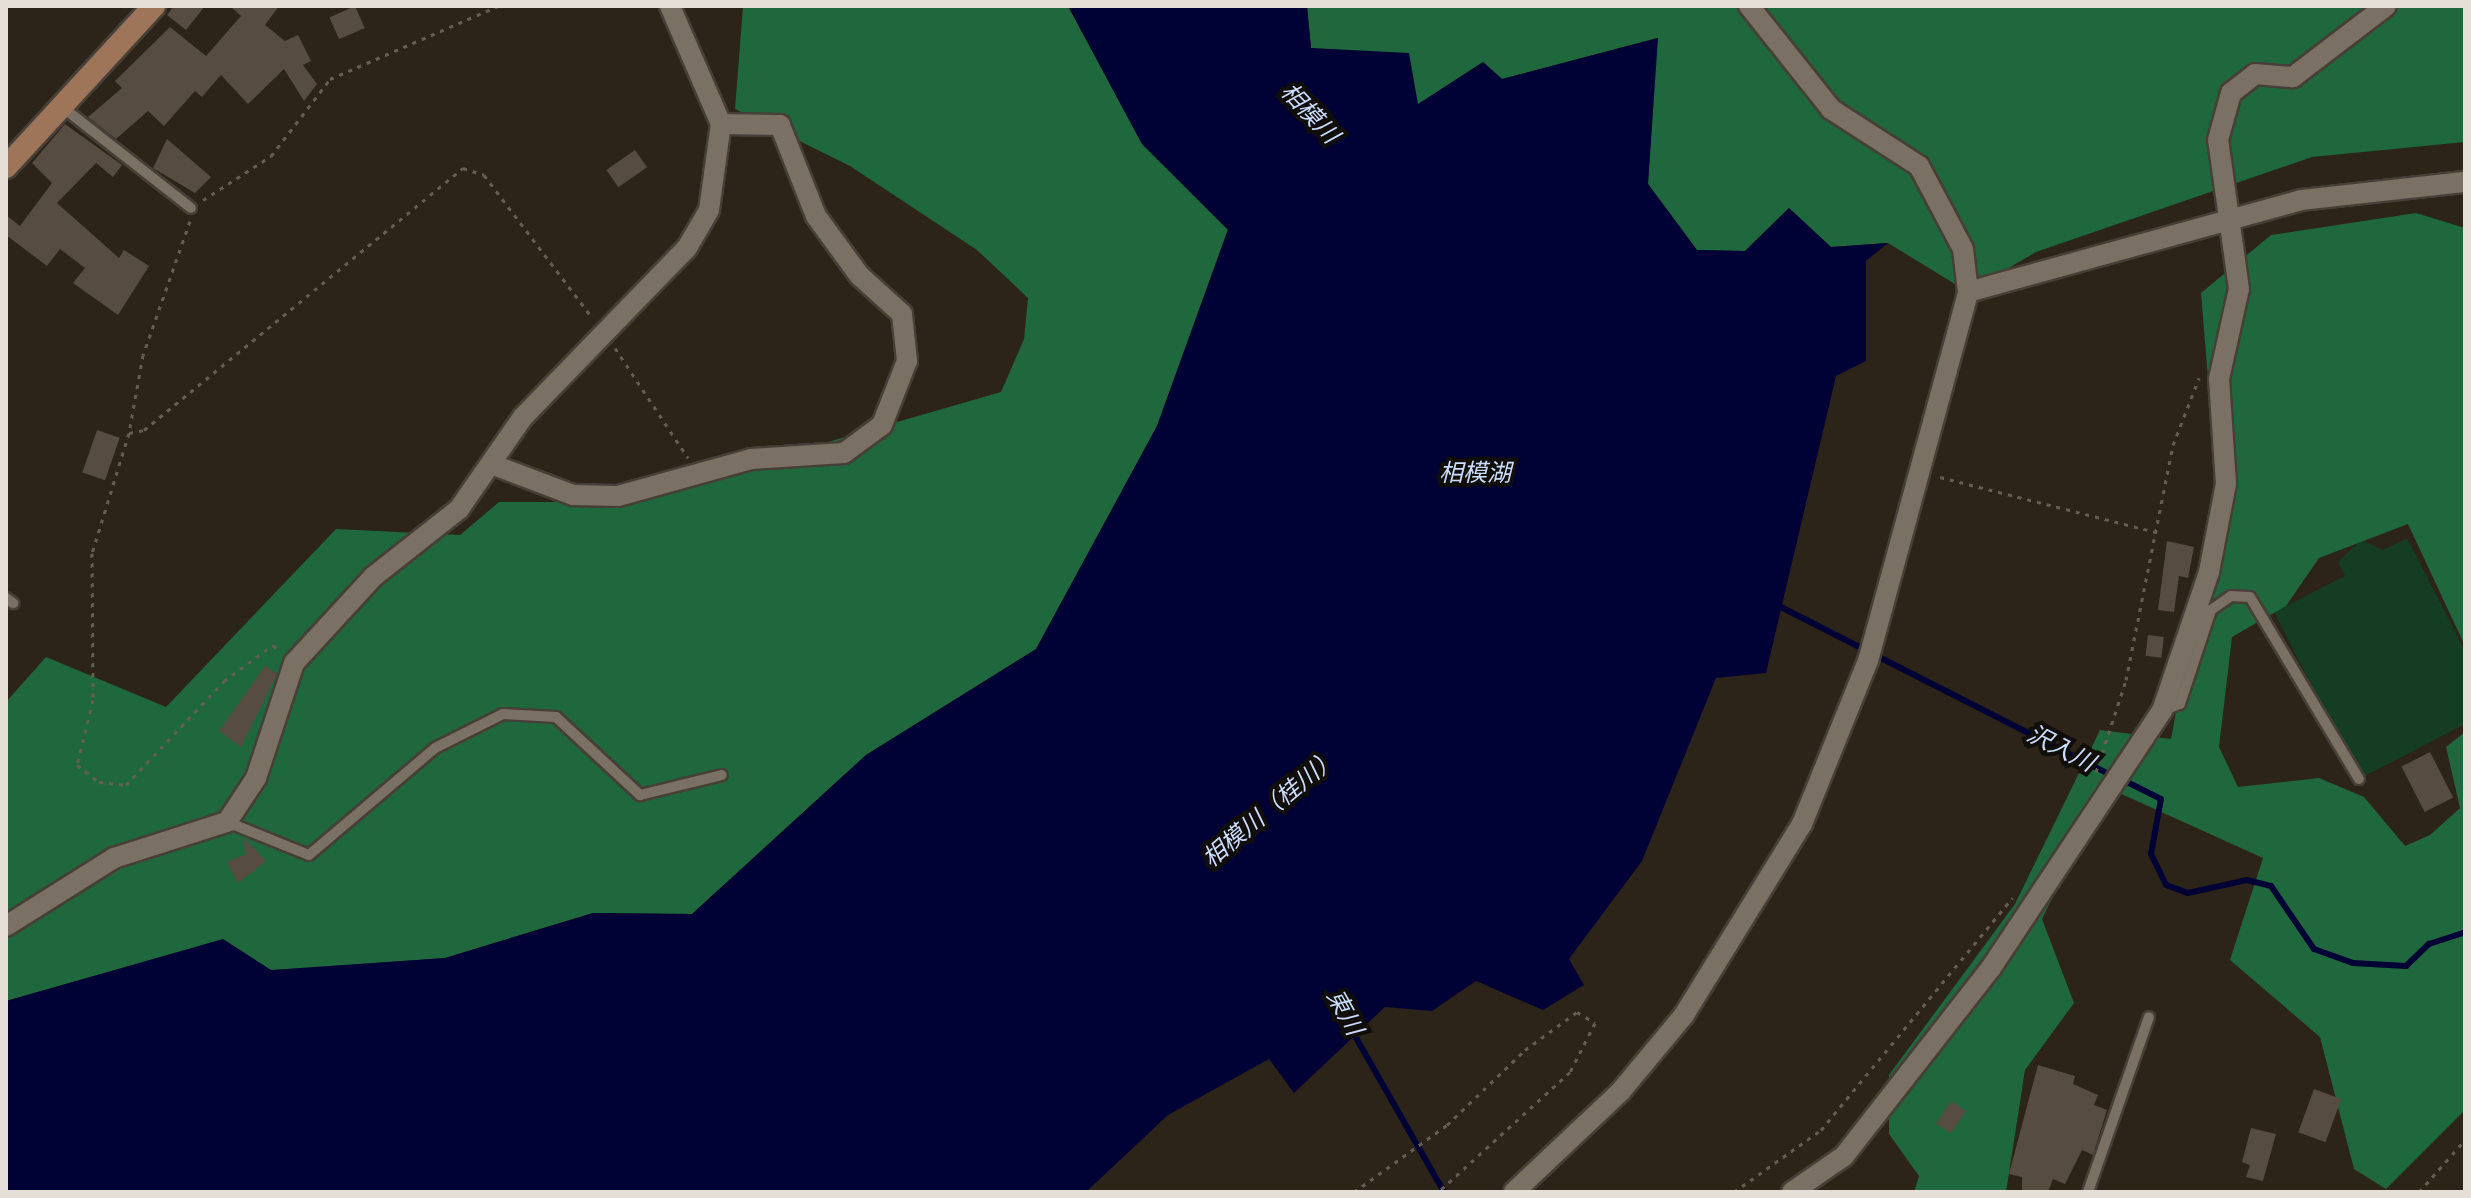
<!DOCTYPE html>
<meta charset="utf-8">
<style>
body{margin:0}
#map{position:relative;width:2471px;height:1198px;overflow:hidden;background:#2c2319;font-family:"PT Sans","Noto Sans JP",sans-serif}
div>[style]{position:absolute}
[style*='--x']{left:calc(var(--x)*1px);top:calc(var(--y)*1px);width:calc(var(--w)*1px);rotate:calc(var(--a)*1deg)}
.green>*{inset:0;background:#153d24}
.forest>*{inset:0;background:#1f673c}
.water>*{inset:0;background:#000235}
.stream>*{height:6px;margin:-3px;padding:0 3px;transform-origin:3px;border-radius:3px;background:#000235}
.building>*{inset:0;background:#574c41;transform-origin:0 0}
.path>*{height:3px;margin-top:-1.5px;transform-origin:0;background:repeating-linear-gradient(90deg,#665d54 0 4px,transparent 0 10px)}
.roads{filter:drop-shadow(2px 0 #463f37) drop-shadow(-2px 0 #463f37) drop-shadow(0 2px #463f37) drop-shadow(0 -2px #463f37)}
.service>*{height:10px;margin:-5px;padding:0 5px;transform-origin:5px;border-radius:5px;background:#7a7063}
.minor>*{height:20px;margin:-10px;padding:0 10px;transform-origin:10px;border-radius:10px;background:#7a7063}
.secondary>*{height:22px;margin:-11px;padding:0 11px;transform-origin:11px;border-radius:11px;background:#9e7559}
span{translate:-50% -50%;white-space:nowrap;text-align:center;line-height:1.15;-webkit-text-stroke:8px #110d09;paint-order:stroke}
.water-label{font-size:24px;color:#cadcff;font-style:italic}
.frame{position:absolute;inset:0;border:8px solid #e5dfd8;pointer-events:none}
</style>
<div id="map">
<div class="green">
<div style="clip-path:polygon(2407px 538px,2465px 651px,2465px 724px,2359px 779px,2274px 612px,2345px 576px,2338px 562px,2361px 540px,2383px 550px)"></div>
</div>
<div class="forest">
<div style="clip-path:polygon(743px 6px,1068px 6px,1142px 144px,1228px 229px,1157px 426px,1036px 649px,866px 755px,692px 914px,593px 913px,445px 958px,271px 971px,222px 940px,6px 1001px,6px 702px,46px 657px,166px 707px,336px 529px,460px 535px,499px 502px,620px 502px,1001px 392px,1024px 339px,1028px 298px,977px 250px,850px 166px,735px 109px)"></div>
<div style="clip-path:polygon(1307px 6px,2465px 6px,2465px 142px,2312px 157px,2036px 252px,1968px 292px,1888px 243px,1831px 247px,1789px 208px,1745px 251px,1697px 250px,1648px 184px,1657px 38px,1502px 79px,1483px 62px,1418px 105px,1311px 48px)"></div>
<div style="clip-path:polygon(2416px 213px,2465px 228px,2465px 646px,2408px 524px,2319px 558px,2286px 606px,2232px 637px,2219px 747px,2238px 787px,2319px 778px,2364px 797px,2405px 846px,2430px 835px,2460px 808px,2446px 747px,2465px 732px,2465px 1110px,2386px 1189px,2354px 1169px,2320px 1037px,2230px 960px,2263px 858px,2106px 787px,2042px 919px,2074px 1003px,2025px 1070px,2006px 1192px,1914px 1192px,1919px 1176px,1889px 1134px,1889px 1075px,2015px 904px,2100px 730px,2171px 739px,2217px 489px,2201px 293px,2271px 235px)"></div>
</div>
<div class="water">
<div style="clip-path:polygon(1068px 6px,1307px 6px,1311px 48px,1409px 53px,1418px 104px,1483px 62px,1502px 79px,1658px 38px,1648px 184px,1697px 250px,1745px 251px,1789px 208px,1831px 247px,1888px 243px,1866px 261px,1866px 361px,1836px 376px,1766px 673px,1716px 678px,1642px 861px,1569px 959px,1584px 985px,1543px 1010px,1476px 981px,1432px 1011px,1385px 1007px,1294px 1093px,1269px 1059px,1168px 1115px,1086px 1192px,6px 1192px,6px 1001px,223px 939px,271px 970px,445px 958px,593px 913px,692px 914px,866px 755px,1036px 649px,1157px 426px,1228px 230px,1142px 144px)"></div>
</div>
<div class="stream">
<div style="--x:1777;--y:605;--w:376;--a:27"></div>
<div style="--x:2123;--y:780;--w:42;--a:26.6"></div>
<div style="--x:2161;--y:799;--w:56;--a:100.3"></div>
<div style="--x:2151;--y:854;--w:34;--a:64"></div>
<div style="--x:2166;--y:885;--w:23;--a:20"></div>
<div style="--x:2188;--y:893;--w:60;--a:-12.4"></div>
<div style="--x:2247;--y:880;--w:25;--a:14"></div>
<div style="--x:2271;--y:886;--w:76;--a:55.7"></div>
<div style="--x:2314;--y:949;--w:41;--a:19.7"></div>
<div style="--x:2353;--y:963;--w:53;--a:3.2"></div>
<div style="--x:2406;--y:966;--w:32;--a:-44"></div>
<div style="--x:2429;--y:944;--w:38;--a:-18"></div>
<div style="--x:1351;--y:1029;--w:188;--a:60.3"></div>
</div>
<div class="building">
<div style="clip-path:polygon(174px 6px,205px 6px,186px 30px,167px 15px)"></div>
<div style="clip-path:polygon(230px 6px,279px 6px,265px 25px,285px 41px,298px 35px,311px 61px,303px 65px,317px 84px,304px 101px,284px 69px,248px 104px,221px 75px,202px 97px,195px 91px,164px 126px,148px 111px,116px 139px,88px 117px,122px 88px,115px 81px,170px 27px,206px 56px,241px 16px)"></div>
<div style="left:355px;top:6px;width:24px;height:28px;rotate:66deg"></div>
<div style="clip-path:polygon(65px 124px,122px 165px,113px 177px,96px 163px,57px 203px,119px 258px,124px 250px,149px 266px,118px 315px,73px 283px,85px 268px,60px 249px,47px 266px,6px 235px,6px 215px,20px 226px,52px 183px,32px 163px)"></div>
<div style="clip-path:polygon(167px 139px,211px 177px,195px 193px,153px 168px)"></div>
<div style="left:635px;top:150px;width:21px;height:35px;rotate:55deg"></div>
<div style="left:97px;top:430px;width:24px;height:45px;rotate:19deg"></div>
<div style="clip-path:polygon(2167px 541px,2194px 547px,2188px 578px,2179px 576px,2174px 612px,2158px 610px)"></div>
<div style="left:2148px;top:635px;width:16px;height:21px;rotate:7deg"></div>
<div style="clip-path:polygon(265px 666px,277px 674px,241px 747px,219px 731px)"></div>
<div style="left:2430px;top:752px;width:51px;height:32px;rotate:63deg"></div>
<div style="clip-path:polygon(243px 837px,266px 861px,238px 883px,227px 862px,246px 854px)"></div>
<div style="clip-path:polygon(2038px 1065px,2075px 1076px,2073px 1084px,2098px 1095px,2094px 1105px,2107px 1110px,2093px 1155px,2082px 1150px,2065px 1184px,2053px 1179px,2048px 1192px,2022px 1192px,2022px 1177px,2009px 1174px)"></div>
<div style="left:2314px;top:1089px;width:29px;height:46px;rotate:20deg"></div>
<div style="left:1951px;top:1101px;width:18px;height:27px;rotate:34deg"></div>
<div style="clip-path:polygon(2251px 1128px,2276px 1134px,2263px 1181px,2246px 1177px,2250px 1165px,2242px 1162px)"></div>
</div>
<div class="path">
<div style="--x:203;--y:200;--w:81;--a:-32.9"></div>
<div style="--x:271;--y:156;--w:97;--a:-52.5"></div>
<div style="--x:330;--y:79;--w:183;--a:-23.5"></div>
<div style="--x:190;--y:221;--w:142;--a:109.3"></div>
<div style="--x:143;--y:355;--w:79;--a:100.2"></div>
<div style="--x:129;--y:433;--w:126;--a:107.1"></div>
<div style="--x:92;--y:553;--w:147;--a:89.6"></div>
<div style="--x:93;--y:700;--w:67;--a:103.8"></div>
<div style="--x:77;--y:765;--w:28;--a:38"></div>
<div style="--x:99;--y:782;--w:27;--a:6"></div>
<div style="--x:126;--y:785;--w:143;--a:-46.7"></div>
<div style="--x:224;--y:681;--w:61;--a:-36.3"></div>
<div style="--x:273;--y:645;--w:9;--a:41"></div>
<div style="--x:615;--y:348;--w:132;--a:56.4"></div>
<div style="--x:129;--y:433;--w:15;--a:-11"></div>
<div style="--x:144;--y:430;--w:413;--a:-39.4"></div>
<div style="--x:463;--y:168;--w:22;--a:18"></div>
<div style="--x:484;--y:175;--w:177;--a:52.8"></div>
<div style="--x:1940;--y:477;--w:223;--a:14.3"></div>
<div style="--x:2096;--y:772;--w:97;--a:-71.9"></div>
<div style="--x:2126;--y:680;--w:240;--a:-78.7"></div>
<div style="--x:2173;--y:445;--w:72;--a:-68.8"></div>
<div style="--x:1354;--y:1192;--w:115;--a:-35.8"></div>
<div style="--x:1447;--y:1125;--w:108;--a:-43.9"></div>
<div style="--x:1525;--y:1050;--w:64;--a:-36.2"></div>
<div style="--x:1577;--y:1012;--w:21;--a:31"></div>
<div style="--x:1595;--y:1023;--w:55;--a:117"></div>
<div style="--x:1570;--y:1072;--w:178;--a:137.7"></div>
<div style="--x:1734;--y:1192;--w:107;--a:-35.5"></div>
<div style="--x:1821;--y:1130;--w:301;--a:-50.5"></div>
<div style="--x:2419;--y:1192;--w:69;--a:-48.5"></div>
</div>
<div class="roads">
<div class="service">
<div style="--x:61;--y:106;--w:165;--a:38.1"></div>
<div style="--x:6;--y:598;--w:9;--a:36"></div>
<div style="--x:2164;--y:710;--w:17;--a:-21"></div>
<div style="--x:2180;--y:704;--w:99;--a:-71.7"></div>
<div style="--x:2211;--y:610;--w:24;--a:-35"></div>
<div style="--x:2231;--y:596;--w:19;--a:3"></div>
<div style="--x:2250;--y:597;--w:212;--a:59.1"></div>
<div style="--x:227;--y:822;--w:88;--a:21.9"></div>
<div style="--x:309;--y:855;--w:165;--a:-40.3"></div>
<div style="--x:435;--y:748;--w:76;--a:-26.6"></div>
<div style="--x:503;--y:714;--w:53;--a:3.2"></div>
<div style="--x:556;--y:717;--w:115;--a:42.9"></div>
<div style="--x:640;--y:795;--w:84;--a:-13.7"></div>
<div style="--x:2088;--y:1192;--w:185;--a:-70.8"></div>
</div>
<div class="minor">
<div style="--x:1968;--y:292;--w:345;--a:-15.4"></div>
<div style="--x:2301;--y:200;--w:165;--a:-6.3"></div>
<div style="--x:491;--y:464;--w:88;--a:20.7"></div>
<div style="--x:573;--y:495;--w:45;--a:1.3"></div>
<div style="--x:618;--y:496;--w:138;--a:-15.5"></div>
<div style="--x:751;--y:459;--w:93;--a:-3.7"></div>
<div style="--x:844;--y:453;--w:47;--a:-36.4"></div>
<div style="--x:882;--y:425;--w:69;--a:-68.7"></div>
<div style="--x:907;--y:361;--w:47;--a:-96.1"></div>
<div style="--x:902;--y:314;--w:58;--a:-137.8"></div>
<div style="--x:859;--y:275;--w:73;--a:-126.1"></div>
<div style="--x:816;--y:216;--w:98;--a:-111.6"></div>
<div style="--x:780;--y:125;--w:59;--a:-179"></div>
<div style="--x:6;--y:926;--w:128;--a:-32.2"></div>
<div style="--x:114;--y:858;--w:119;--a:-17.7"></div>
<div style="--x:227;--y:822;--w:53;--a:-56.6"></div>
<div style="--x:256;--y:778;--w:121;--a:-71.7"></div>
<div style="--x:294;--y:663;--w:117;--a:-47.4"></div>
<div style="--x:373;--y:577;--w:110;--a:-38.3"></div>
<div style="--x:459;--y:509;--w:112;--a:-55.2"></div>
<div style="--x:523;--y:417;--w:235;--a:-45.9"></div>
<div style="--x:687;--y:248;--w:44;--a:-59.9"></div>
<div style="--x:709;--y:210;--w:87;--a:-82.1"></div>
<div style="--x:721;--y:124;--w:129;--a:-113.4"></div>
<div style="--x:1514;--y:1192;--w:147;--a:-43.3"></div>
<div style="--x:1621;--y:1091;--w:99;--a:-50.3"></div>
<div style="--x:1684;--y:1015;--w:225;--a:-58.3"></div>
<div style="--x:1802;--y:824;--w:176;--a:-68"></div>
<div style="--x:1868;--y:661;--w:382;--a:-74.8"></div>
<div style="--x:1968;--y:292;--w:43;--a:-96.6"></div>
<div style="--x:1963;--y:249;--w:94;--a:-117.9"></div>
<div style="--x:1919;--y:166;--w:105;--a:-147.1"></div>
<div style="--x:1831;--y:109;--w:132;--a:-128.5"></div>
<div style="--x:1792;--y:1192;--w:63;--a:-34.7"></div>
<div style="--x:1844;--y:1156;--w:239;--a:-52"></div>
<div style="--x:1991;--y:968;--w:309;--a:-56.4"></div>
<div style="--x:2162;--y:711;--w:147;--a:-71.3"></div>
<div style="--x:2209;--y:572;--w:90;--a:-79.1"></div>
<div style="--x:2226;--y:484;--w:105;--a:-93.8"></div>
<div style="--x:2219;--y:379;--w:92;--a:-77.5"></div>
<div style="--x:2239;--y:289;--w:150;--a:-98"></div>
<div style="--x:2218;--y:140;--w:49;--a:-74.5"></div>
<div style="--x:2231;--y:93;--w:31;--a:-38"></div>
<div style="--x:2255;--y:74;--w:38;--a:5"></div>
<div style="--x:2293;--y:77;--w:117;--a:-37.4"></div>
</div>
<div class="secondary">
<div style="--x:6;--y:167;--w:219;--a:-47.4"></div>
</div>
</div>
<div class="water-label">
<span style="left:1310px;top:113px;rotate:47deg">相模川</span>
<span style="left:1475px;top:473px">相模湖</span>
<span style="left:2061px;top:748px;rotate:27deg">沢入川</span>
<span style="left:1270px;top:808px;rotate:-40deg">相模川（桂川）</span>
<span style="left:1345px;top:1012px;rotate:61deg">東川</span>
</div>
<div class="frame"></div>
</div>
